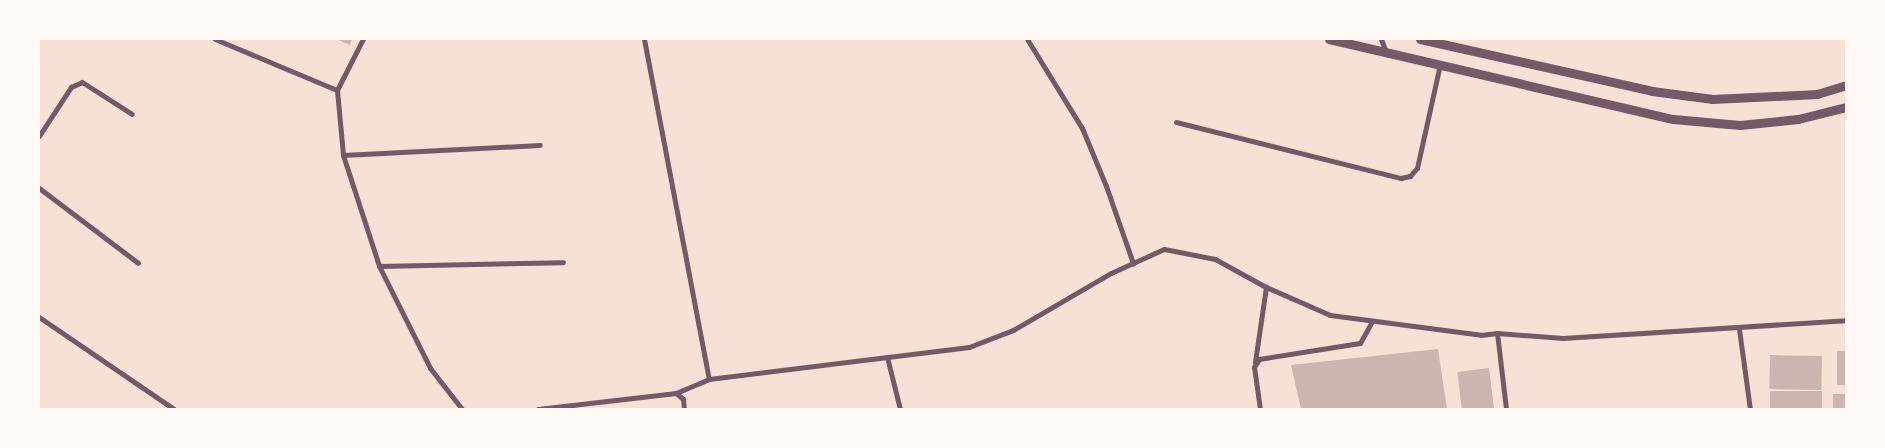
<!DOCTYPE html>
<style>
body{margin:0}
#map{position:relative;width:1885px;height:448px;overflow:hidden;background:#f7e1d7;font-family:Poppins,sans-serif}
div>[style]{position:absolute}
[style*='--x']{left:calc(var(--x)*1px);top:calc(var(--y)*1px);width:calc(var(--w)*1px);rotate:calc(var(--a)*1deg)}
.building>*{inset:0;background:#ccb4b1;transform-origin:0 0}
.minor>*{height:5px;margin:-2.5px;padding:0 2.5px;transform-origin:2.5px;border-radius:2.5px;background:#755966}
.tertiary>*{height:9px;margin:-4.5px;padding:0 4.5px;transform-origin:4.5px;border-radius:4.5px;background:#755966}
span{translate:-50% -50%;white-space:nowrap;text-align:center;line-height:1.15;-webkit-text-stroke:5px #fffaf5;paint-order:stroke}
.frame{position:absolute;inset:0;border:40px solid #fffaf5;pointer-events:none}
</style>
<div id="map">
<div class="building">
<div style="clip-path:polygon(336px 39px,352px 39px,350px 45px)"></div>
<div style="clip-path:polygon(1438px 349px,1447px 409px,1301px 409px,1291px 365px)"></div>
<div style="left:1837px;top:351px;width:9px;height:34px"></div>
<div style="left:1770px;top:355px;width:52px;height:34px;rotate:1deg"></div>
<div style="left:1489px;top:368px;width:41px;height:32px;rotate:83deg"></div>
<div style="left:1770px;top:391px;width:52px;height:18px"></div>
<div style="left:1833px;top:394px;width:13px;height:15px"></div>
</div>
<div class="minor">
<div style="--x:215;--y:39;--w:132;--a:22.7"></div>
<div style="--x:337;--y:90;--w:65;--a:84.7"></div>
<div style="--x:343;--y:155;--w:117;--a:72"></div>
<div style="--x:379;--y:266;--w:114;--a:63.4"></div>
<div style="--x:430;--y:368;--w:52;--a:52"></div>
<div style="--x:644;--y:39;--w:346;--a:79.2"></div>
<div style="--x:709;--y:379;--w:262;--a:-7"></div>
<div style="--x:969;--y:347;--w:47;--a:-21.1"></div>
<div style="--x:1013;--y:330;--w:113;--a:-30.2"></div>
<div style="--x:1111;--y:273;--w:58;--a:-24.4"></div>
<div style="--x:1164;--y:249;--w:52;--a:11.1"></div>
<div style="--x:1215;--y:259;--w:58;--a:28.8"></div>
<div style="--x:1266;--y:287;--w:70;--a:23.6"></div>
<div style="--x:1330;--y:315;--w:152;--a:7.5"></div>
<div style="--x:1481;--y:335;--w:16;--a:-7"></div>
<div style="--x:1497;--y:333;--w:66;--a:4.3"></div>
<div style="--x:1563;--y:338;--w:284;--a:-3.6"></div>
<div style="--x:1027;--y:39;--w:105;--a:58.3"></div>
<div style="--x:1082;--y:128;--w:63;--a:67.5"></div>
<div style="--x:1106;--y:186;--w:82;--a:70.7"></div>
<div style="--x:1381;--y:39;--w:14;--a:69"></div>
<div style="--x:337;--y:90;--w:57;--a:-63"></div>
<div style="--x:1176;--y:122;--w:232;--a:14"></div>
<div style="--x:1401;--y:178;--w:9;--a:-13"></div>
<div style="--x:1410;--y:176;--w:11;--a:-49"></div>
<div style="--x:1417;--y:168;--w:107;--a:-77.5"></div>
<div style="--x:39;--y:136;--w:59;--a:-56.9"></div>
<div style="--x:71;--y:87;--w:12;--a:-24"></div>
<div style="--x:82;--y:82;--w:59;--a:32.6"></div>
<div style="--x:343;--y:155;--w:197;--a:-2.9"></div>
<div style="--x:39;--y:188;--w:124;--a:37.1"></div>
<div style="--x:379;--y:266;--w:184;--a:-1.2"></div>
<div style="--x:39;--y:317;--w:163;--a:34.3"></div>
<div style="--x:1739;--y:329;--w:81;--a:82.2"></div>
<div style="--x:1497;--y:333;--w:77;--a:83.2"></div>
<div style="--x:887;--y:357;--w:54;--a:76"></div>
<div style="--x:1255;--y:362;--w:76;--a:-81.7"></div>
<div style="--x:676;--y:393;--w:9;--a:41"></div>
<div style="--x:683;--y:399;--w:10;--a:84"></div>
<div style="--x:538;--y:409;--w:139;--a:-6.6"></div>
<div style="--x:676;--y:393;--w:36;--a:-23"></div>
<div style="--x:1260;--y:409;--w:42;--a:-98.1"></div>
<div style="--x:1254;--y:367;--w:9;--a:-58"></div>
<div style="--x:1259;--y:359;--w:102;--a:-9"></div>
<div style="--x:1360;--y:343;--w:25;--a:-61"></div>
</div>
<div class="tertiary">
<div style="--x:1329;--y:39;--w:353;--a:13.1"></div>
<div style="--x:1673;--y:119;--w:67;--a:5.1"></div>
<div style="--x:1740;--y:125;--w:58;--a:-5.9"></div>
<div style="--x:1798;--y:119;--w:49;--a:-14"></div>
<div style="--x:1420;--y:39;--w:238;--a:12.6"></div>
<div style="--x:1652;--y:91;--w:61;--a:7.6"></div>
<div style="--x:1712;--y:99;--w:105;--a:-2.7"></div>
<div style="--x:1817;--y:94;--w:30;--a:-17"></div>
</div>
<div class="frame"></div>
</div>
